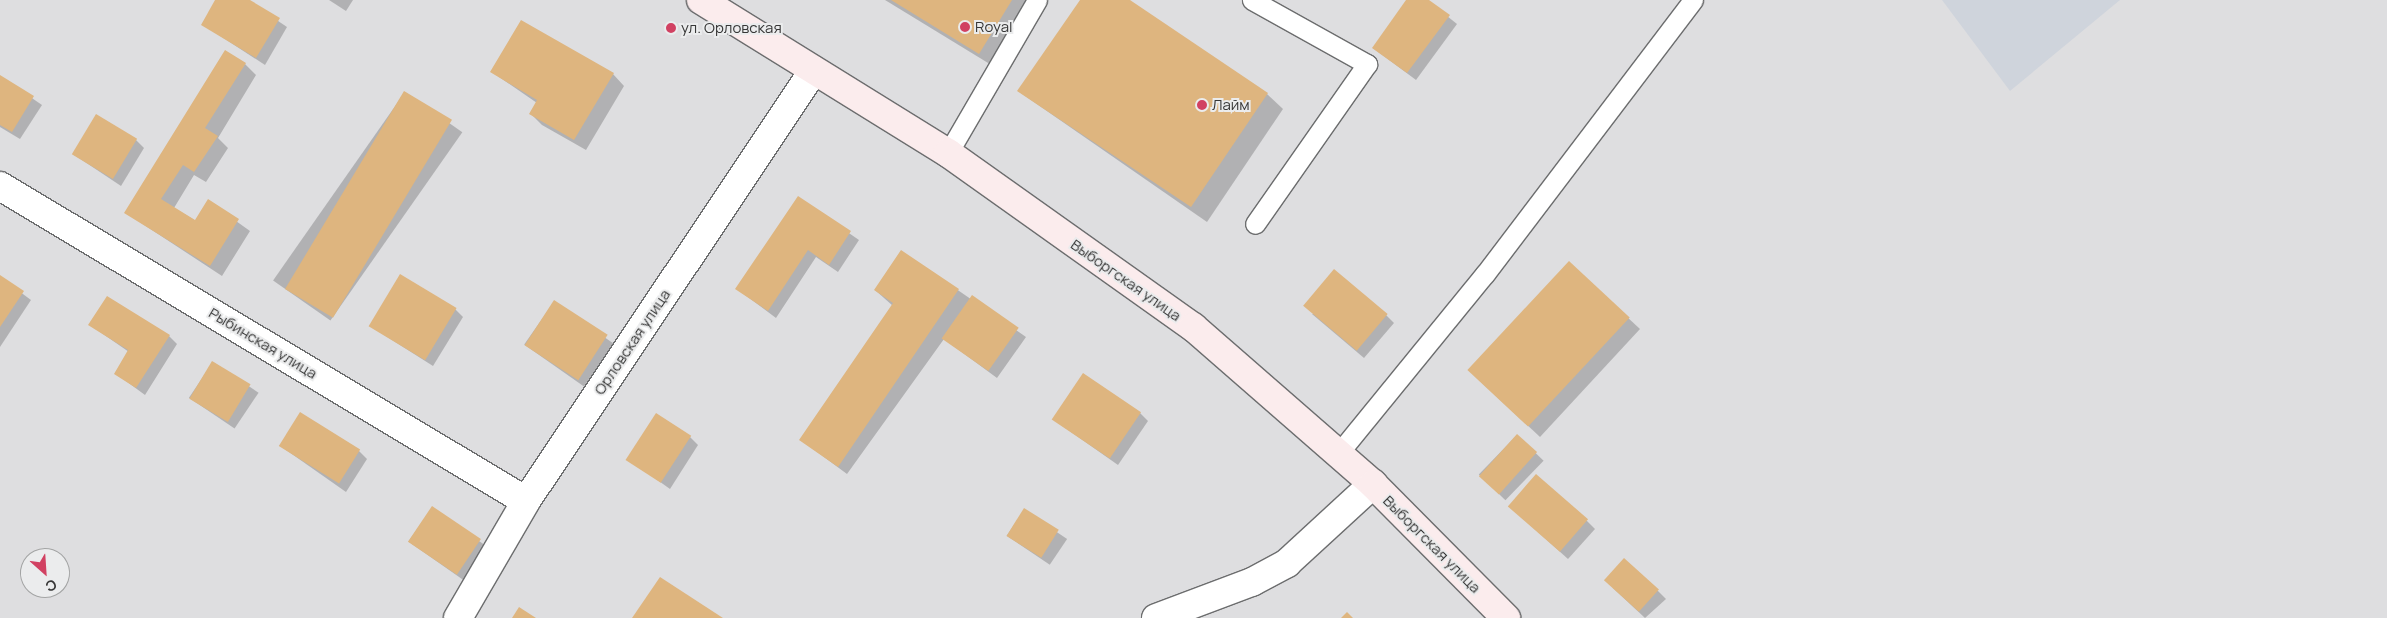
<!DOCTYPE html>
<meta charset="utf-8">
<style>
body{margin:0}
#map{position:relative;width:2387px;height:618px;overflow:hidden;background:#dedee0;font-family:Manrope,sans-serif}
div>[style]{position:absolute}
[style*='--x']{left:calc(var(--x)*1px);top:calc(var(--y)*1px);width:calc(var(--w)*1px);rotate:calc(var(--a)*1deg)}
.built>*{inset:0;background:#cfd4dc}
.shadow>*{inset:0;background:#0003;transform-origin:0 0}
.building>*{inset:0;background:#deb57f;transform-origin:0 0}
.roads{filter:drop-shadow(1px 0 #6c6d6e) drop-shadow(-1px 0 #6c6d6e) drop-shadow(0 1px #6c6d6e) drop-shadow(0 -1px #6c6d6e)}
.lane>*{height:19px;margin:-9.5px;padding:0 9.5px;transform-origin:9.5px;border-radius:9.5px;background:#fff}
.street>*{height:28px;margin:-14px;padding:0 14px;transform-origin:14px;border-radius:14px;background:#fff}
.secondary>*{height:28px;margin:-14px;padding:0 14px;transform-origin:14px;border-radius:14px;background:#fbeced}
.dots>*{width:14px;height:14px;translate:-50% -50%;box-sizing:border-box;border:2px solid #ebeced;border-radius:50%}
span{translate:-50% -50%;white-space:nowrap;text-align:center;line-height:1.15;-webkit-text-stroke:4px #ebeced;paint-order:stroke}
.poi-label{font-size:15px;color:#373737}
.left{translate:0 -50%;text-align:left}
.street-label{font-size:15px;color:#373737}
.north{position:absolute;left:20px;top:548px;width:50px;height:50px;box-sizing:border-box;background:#ebeced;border:1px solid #a3a4a4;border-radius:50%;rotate:154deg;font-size:14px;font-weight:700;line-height:20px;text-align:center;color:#373737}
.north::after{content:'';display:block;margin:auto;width:18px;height:22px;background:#d14162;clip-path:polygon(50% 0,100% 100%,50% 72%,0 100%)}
</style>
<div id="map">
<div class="built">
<div style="clip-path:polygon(1942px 0,2120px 0,2010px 91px)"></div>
</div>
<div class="shadow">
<div style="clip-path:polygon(217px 0,247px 0,287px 27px,265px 65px,202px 24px)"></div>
<div style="clip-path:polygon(329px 0,353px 0,346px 11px)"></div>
<div style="clip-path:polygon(885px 0,1034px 0,993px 66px)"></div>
<div style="clip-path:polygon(1082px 0,1127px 0,1267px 94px,1283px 109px,1207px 222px,1018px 91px)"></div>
<div style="clip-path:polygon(1408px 0,1427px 0,1457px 24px,1416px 80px,1373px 48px)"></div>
<div style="clip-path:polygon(245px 64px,256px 75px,218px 138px,228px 148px,206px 182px,194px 175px,174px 208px,196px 221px,208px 201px,250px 231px,222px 276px,126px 213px)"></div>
<div style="clip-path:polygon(492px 72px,613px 74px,624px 86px,586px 150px,542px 125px,530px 113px,537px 103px)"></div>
<div style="clip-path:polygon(0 76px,42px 105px,20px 139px,0 127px)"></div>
<div style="left:405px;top:92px;width:70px;height:230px;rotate:35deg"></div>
<div style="clip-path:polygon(136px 140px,144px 148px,121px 186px,73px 154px)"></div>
<div style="clip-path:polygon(798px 198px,859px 240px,838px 272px,816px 257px,776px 318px,737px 289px)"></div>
<div style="clip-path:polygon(901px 251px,1026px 337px,997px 378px,944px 339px,847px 474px,801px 440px,893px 306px,875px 290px)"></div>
<div style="clip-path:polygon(1569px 263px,1640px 329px,1540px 437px,1480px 381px)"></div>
<div style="clip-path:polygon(0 277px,31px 300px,0 347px)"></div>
<div style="left:554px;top:302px;width:73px;height:52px;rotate:35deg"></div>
<div style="clip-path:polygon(455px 309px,463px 317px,433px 366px,370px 326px)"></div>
<div style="clip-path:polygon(1312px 314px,1386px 315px,1394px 323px,1364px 358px)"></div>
<div style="clip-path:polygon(90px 325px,169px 336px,177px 344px,145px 395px,115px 373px,129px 352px)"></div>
<div style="left:213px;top:362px;width:55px;height:43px;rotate:34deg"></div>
<div style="clip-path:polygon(1140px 413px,1148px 421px,1118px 465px,1054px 420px)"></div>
<div style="left:1517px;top:435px;width:37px;height:55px;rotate:44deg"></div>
<div style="clip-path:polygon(690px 437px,698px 445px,670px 489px,628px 459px)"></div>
<div style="clip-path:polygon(279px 445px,359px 451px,367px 459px,346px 492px)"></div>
<div style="left:432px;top:508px;width:70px;height:41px;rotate:35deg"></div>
<div style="left:1024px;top:510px;width:52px;height:31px;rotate:34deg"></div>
<div style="clip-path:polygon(1518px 514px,1587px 521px,1595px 529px,1568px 559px)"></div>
<div style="clip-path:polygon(1613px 588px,1658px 591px,1666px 599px,1645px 618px)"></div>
</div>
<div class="building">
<div style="clip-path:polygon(215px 0,250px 0,280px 18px,256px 58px,201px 25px)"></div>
<div style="clip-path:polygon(891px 0,1012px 0,979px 54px)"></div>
<div style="clip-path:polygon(1080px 0,1130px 0,1268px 93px,1191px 207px,1017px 91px)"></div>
<div style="clip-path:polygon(1406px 0,1429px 0,1450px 15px,1407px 73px,1372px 48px)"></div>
<div style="clip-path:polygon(521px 20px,614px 73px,574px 140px,529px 114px,537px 100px,490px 72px)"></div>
<div style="clip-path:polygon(225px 50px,246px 63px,205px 128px,218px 136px,194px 172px,183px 165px,161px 199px,195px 220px,208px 199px,239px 219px,210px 266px,124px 213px)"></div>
<div style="clip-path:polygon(0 75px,34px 96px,12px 132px,0 125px)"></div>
<div style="left:404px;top:91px;width:56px;height:231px;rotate:31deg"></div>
<div style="left:96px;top:114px;width:48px;height:47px;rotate:31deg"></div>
<div style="clip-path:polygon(798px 196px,851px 231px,829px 265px,808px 250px,768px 311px,735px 289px)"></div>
<div style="clip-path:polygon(901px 250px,959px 289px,838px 467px,799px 440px,893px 303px,874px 290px)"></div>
<div style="left:1569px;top:261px;width:83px;height:149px;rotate:43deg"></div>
<div style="left:1334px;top:269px;width:70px;height:48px;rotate:40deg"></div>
<div style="left:400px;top:274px;width:66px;height:61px;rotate:31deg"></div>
<div style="clip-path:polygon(0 275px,24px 291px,0 327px)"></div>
<div style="left:972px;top:295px;width:57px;height:53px;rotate:35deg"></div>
<div style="clip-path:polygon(107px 296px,170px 335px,136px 388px,114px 374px,128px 350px,88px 325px)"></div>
<div style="left:554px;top:300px;width:64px;height:54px;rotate:33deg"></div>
<div style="left:212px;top:361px;width:45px;height:44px;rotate:31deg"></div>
<div style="left:1083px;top:373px;width:70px;height:56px;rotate:34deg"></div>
<div style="left:300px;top:412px;width:71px;height:40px;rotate:32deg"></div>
<div style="left:656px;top:413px;width:42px;height:56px;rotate:33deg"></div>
<div style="left:1517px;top:434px;width:27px;height:57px;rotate:42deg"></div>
<div style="left:1536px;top:474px;width:69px;height:43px;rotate:41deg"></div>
<div style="left:432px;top:506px;width:59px;height:43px;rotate:34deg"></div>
<div style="left:1024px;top:508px;width:41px;height:33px;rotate:32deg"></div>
<div style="left:1624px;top:558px;width:47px;height:30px;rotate:42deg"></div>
<div style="clip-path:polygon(660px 577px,723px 618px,632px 618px)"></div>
<div style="clip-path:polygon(519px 607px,536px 618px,512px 618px)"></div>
<div style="clip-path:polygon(1347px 612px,1353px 618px,1341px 618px)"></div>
</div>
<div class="roads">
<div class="lane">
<div style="--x:1252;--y:0;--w:132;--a:29.1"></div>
<div style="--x:1367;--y:64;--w:195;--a:125"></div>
<div style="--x:948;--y:153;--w:177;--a:-59.8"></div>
<div style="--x:1338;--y:454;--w:232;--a:-50.8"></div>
<div style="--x:1485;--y:274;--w:344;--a:-52.8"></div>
</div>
<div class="street">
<div style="--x:0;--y:186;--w:613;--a:30.92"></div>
<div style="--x:458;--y:618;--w:135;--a:-59.8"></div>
<div style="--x:526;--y:501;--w:518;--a:-56.25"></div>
<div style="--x:1156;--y:618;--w:103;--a:-20.6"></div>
<div style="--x:1252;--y:582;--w:40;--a:-28"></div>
<div style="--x:1287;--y:563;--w:117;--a:-42.6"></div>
</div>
<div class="secondary">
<div style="--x:701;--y:0;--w:291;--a:31.8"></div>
<div style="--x:948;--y:153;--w:301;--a:35.4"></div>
<div style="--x:1193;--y:327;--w:239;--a:41.1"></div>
<div style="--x:1373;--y:484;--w:189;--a:45.2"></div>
</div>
</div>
<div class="dots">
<div style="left:965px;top:27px;background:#d14162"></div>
<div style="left:671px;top:28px;background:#d14162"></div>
<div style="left:1202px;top:105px;background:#d14162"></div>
</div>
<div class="poi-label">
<span class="left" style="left:975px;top:27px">Royal</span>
<span class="left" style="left:681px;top:28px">ул. Орловская</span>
<span class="left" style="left:1212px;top:105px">Лайм</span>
</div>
<div class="street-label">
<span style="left:1126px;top:280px;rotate:35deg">Выборгская улица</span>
<span style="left:632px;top:342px;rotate:-56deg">Орловская улица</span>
<span style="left:263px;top:343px;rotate:31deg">Рыбинская улица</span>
<span style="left:1432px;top:544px;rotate:45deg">Выборгская улица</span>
</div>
<div class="north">С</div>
</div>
